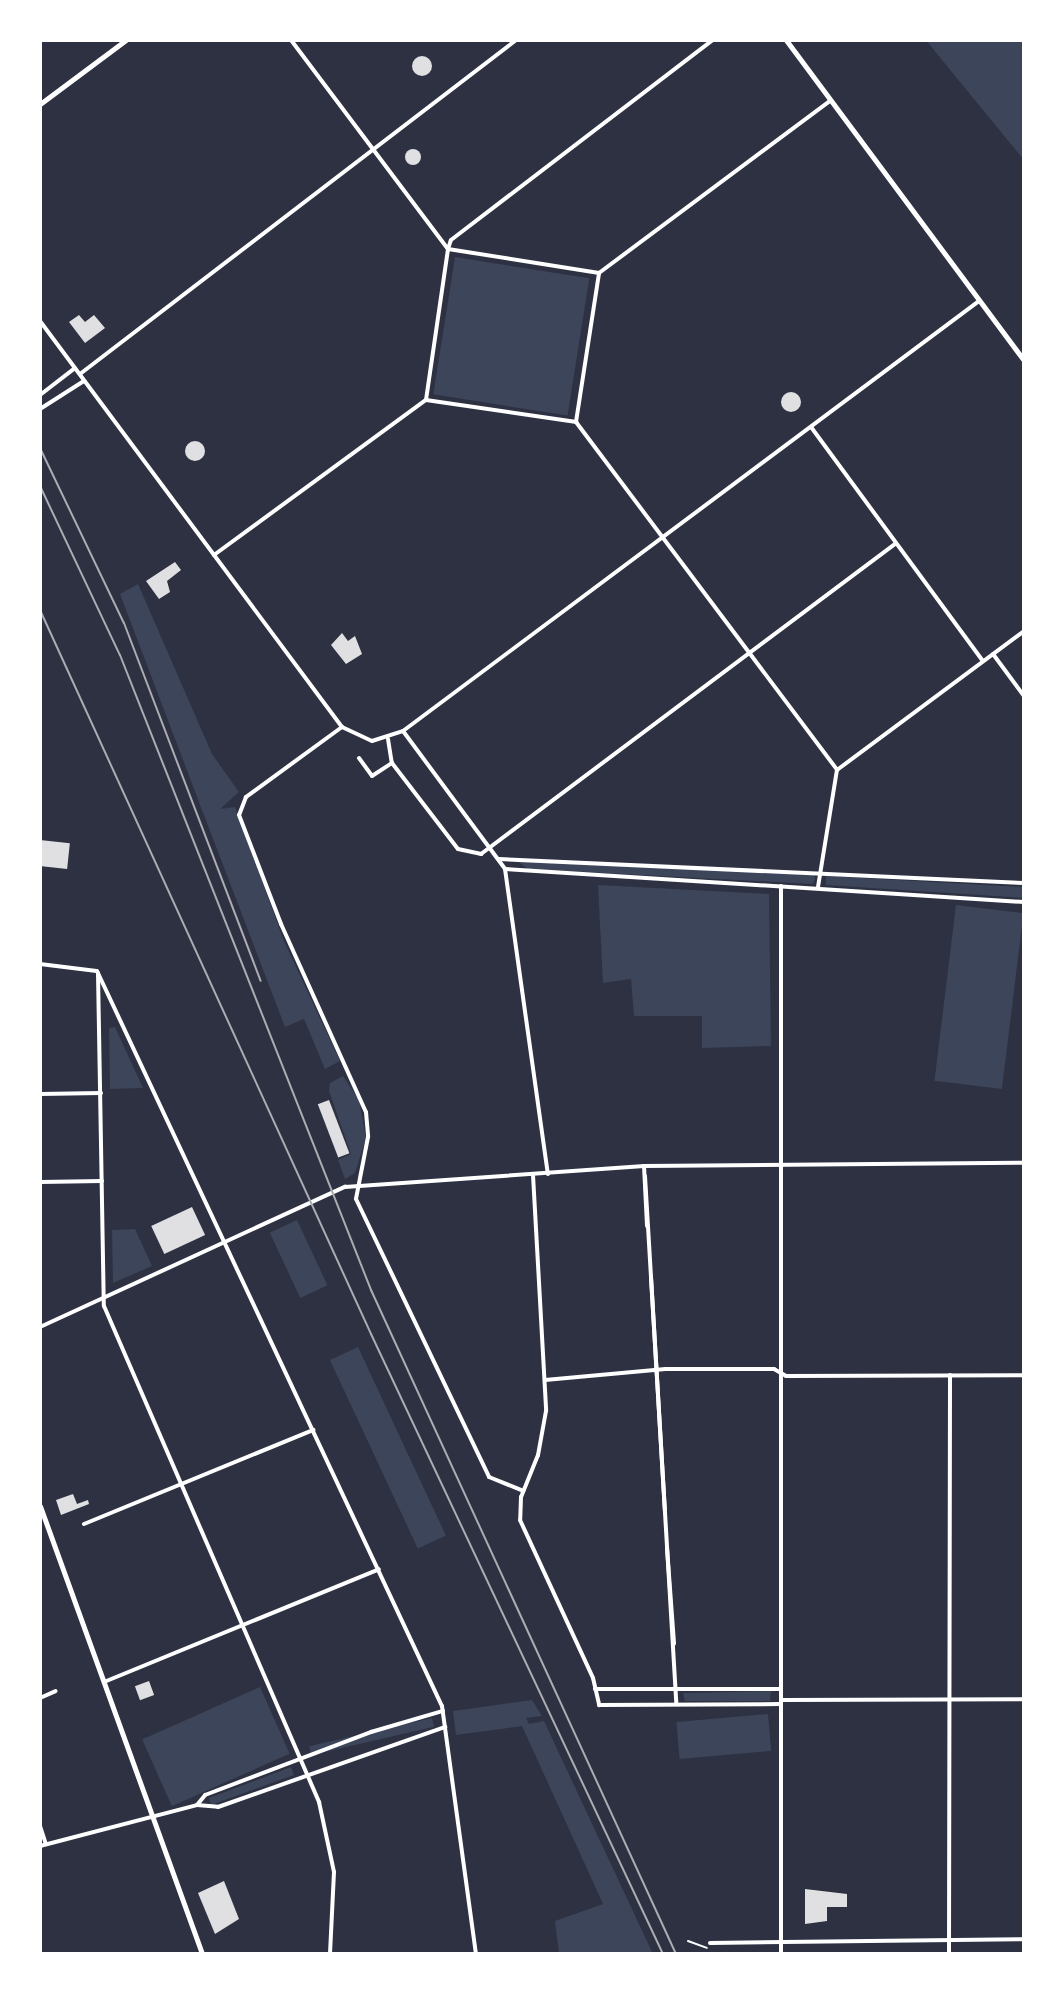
<!DOCTYPE html>
<style>
body{margin:0}
#map{position:relative;width:1064px;height:1994px;overflow:hidden;background:#2d3142;font-family:"PT Sans Narrow",sans-serif}
div>[style]{position:absolute}
[style*='--x']{left:calc(var(--x)*1px);top:calc(var(--y)*1px);width:calc(var(--w)*1px);rotate:calc(var(--a)*1deg)}
.green>*{inset:0;background:#3c4559;transform-origin:0 0}
.building>*{inset:0;background:#e0e0e3;transform-origin:0 0}
.round{border-radius:50%}
.path>*{height:2px;margin:-1px;padding:0 1px;transform-origin:1px;border-radius:1px;background:#fff}
.minor>*{height:4px;margin:-2px;padding:0 2px;transform-origin:2px;border-radius:2px;background:#fff}
.tertiary>*{height:5px;margin:-2.5px;padding:0 2.5px;transform-origin:2.5px;border-radius:2.5px;background:#fff}
.secondary>*{height:5px;margin:-2.5px;padding:0 2.5px;transform-origin:2.5px;border-radius:2.5px;background:#fff}
.tram>*{height:2px;margin:-1px;padding:0 1px;transform-origin:1px;border-radius:1px;background:#abadb3}
.rail>*{height:2px;margin:-1px;padding:0 1px;transform-origin:1px;border-radius:1px;background:#abadb3}
span{translate:-50% -50%;white-space:nowrap;text-align:center;line-height:1.15;-webkit-text-stroke:6px #fff;paint-order:stroke}
.frame{position:absolute;inset:0;border:42px solid #fff;pointer-events:none}
</style>
<div id="map">
<div class="green">
<div style="clip-path:polygon(926px 40px,1024px 40px,1024px 160px,942px 60px)"></div>
<div style="left:455px;top:257px;width:136px;height:139px;rotate:9deg"></div>
<div style="clip-path:polygon(138px 584px,212px 754px,239px 792px,220px 809px,235px 807px,284px 941px,340px 1061px,325px 1069px,304px 1019px,285px 1027px,202px 810px,120px 594px)"></div>
<div style="clip-path:polygon(517px 861px,814px 875px,815px 879px,813px 884px,528px 869px)"></div>
<div style="clip-path:polygon(826px 876px,1024px 887px,1024px 898px,826px 885px)"></div>
<div style="clip-path:polygon(598px 885px,769px 894px,771px 1046px,702px 1048px,702px 1016px,634px 1016px,631px 979px,603px 983px)"></div>
<div style="left:956px;top:905px;width:68px;height:177px;rotate:7deg"></div>
<div style="clip-path:polygon(115px 1027px,143px 1088px,110px 1089px,109px 1028px)"></div>
<div style="clip-path:polygon(343px 1076px,359px 1100px,366px 1138px,355px 1173px,345px 1179px,338px 1160px,351px 1154px,329px 1091px,330px 1083px)"></div>
<div style="left:297px;top:1220px;width:72px;height:30px;rotate:65deg"></div>
<div style="clip-path:polygon(135px 1229px,152px 1266px,113px 1283px,112px 1230px)"></div>
<div style="left:358px;top:1347px;width:208px;height:31px;rotate:65deg"></div>
<div style="left:260px;top:1687px;width:73px;height:129px;rotate:66deg"></div>
<div style="clip-path:polygon(771px 1691px,770px 1701px,685px 1701px,683px 1693px)"></div>
<div style="clip-path:polygon(532px 1700px,542px 1716px,526px 1718px,529px 1724px,544px 1721px,653px 1954px,559px 1954px,555px 1921px,603px 1904px,522px 1726px,456px 1735px,453px 1711px)"></div>
<div style="left:768px;top:1714px;width:37px;height:92px;rotate:85deg"></div>
<div style="left:432px;top:1718px;width:9px;height:126px;rotate:77deg"></div>
<div style="clip-path:polygon(291px 1767px,294px 1775px,211px 1805px,209px 1798px)"></div>
</div>
<div class="building">
<div class="round" style="left:412px;top:56px;width:20px;height:20px"></div>
<div class="round" style="left:405px;top:149px;width:16px;height:16px"></div>
<div style="clip-path:polygon(79px 315px,85px 322px,94px 315px,105px 328px,85px 343px,69px 322px)"></div>
<div class="round" style="left:781px;top:392px;width:20px;height:20px"></div>
<div class="round" style="left:185px;top:441px;width:20px;height:20px"></div>
<div style="clip-path:polygon(175px 562px,181px 570px,167px 581px,170px 592px,159px 599px,146px 581px)"></div>
<div style="clip-path:polygon(342px 633px,348px 641px,355px 636px,362px 654px,346px 664px,331px 645px)"></div>
<div style="left:40px;top:840px;width:30px;height:26px;rotate:6deg"></div>
<div style="left:329px;top:1100px;width:57px;height:12px;rotate:69deg"></div>
<div style="left:192px;top:1207px;width:31px;height:45px;rotate:65deg"></div>
<div style="clip-path:polygon(73px 1494px,77px 1504px,88px 1500px,89px 1504px,61px 1515px,56px 1500px)"></div>
<div style="left:149px;top:1681px;width:15px;height:15px;rotate:70deg"></div>
<div style="clip-path:polygon(224px 1881px,239px 1919px,215px 1934px,198px 1893px)"></div>
<div style="clip-path:polygon(805px 1889px,847px 1894px,847px 1907px,827px 1907px,827px 1921px,805px 1924px)"></div>
</div>
<div class="path">
<div style="--x:688;--y:1941;--w:20;--a:20"></div>
</div>
<div class="minor">
<div style="--x:291;--y:40;--w:261;--a:53.1"></div>
<div style="--x:448;--y:249;--w:9;--a:-72"></div>
<div style="--x:451;--y:240;--w:330;--a:-37.4"></div>
<div style="--x:599;--y:273;--w:289;--a:-36.7"></div>
<div style="--x:40;--y:321;--w:506;--a:53.36"></div>
<div style="--x:342;--y:727;--w:33;--a:25"></div>
<div style="--x:372;--y:741;--w:33;--a:-18"></div>
<div style="--x:403;--y:731;--w:719;--a:-36.74"></div>
<div style="--x:80;--y:374;--w:549;--a:-37.45"></div>
<div style="--x:40;--y:395;--w:44;--a:-37.6"></div>
<div style="--x:426;--y:400;--w:153;--a:-81.7"></div>
<div style="--x:448;--y:249;--w:153;--a:9"></div>
<div style="--x:426;--y:400;--w:152;--a:8.3"></div>
<div style="--x:40;--y:409;--w:52;--a:-32.5"></div>
<div style="--x:576;--y:422;--w:435;--a:53.1"></div>
<div style="--x:576;--y:422;--w:151;--a:-81.2"></div>
<div style="--x:811;--y:427;--w:290;--a:53.7"></div>
<div style="--x:214;--y:555;--w:263;--a:-36.2"></div>
<div style="--x:993;--y:654;--w:52;--a:53.6"></div>
<div style="--x:342;--y:727;--w:119;--a:143.9"></div>
<div style="--x:246;--y:797;--w:19;--a:111"></div>
<div style="--x:239;--y:815;--w:117;--a:68.9"></div>
<div style="--x:281;--y:924;--w:206;--a:65.7"></div>
<div style="--x:366;--y:1112;--w:25;--a:85"></div>
<div style="--x:368;--y:1137;--w:63;--a:101"></div>
<div style="--x:356;--y:1199;--w:308;--a:64.4"></div>
<div style="--x:489;--y:1477;--w:37;--a:22"></div>
<div style="--x:403;--y:731;--w:172;--a:53.5"></div>
<div style="--x:505;--y:869;--w:308;--a:82"></div>
<div style="--x:388;--y:739;--w:24;--a:81"></div>
<div style="--x:359;--y:758;--w:22;--a:54"></div>
<div style="--x:372;--y:776;--w:24;--a:-33"></div>
<div style="--x:392;--y:763;--w:108;--a:52.5"></div>
<div style="--x:458;--y:849;--w:24;--a:12"></div>
<div style="--x:481;--y:854;--w:517;--a:-36.83"></div>
<div style="--x:837;--y:770;--w:233;--a:-36.6"></div>
<div style="--x:499;--y:859;--w:526;--a:2.62"></div>
<div style="--x:505;--y:869;--w:520;--a:3.64"></div>
<div style="--x:781;--y:886;--w:1068;--a:90"></div>
<div style="--x:818;--y:887;--w:119;--a:-80.8"></div>
<div style="--x:40;--y:964;--w:57;--a:7"></div>
<div style="--x:97;--y:971;--w:812;--a:64.86"></div>
<div style="--x:442;--y:1706;--w:250;--a:82.2"></div>
<div style="--x:98;--y:973;--w:333;--a:89"></div>
<div style="--x:104;--y:1306;--w:541;--a:66.56"></div>
<div style="--x:319;--y:1802;--w:72;--a:77.9"></div>
<div style="--x:334;--y:1872;--w:82;--a:92.8"></div>
<div style="--x:40;--y:1094;--w:61;--a:-0.9"></div>
<div style="--x:644;--y:1166;--w:60;--a:87.1"></div>
<div style="--x:533;--y:1175;--w:236;--a:86.8"></div>
<div style="--x:546;--y:1411;--w:45;--a:100.3"></div>
<div style="--x:538;--y:1455;--w:45;--a:112"></div>
<div style="--x:521;--y:1497;--w:23;--a:92"></div>
<div style="--x:520;--y:1520;--w:174;--a:65.2"></div>
<div style="--x:593;--y:1678;--w:28;--a:77"></div>
<div style="--x:599;--y:1705;--w:182;--a:-0.3"></div>
<div style="--x:645;--y:1176;--w:334;--a:86.6"></div>
<div style="--x:40;--y:1182;--w:62;--a:-0.9"></div>
<div style="--x:651;--y:1277;--w:428;--a:86.6"></div>
<div style="--x:40;--y:1327;--w:336;--a:-24.7"></div>
<div style="--x:345;--y:1187;--w:300;--a:-4"></div>
<div style="--x:644;--y:1166;--w:380;--a:-0.5"></div>
<div style="--x:545;--y:1380;--w:121;--a:-5.2"></div>
<div style="--x:666;--y:1369;--w:108;--a:0"></div>
<div style="--x:774;--y:1369;--w:14;--a:30"></div>
<div style="--x:786;--y:1376;--w:238;--a:-0.2"></div>
<div style="--x:84;--y:1524;--w:248;--a:-22.3"></div>
<div style="--x:667;--y:1548;--w:96;--a:85.8"></div>
<div style="--x:104;--y:1682;--w:297;--a:-22.3"></div>
<div style="--x:595;--y:1689;--w:185;--a:0"></div>
<div style="--x:40;--y:1698;--w:17;--a:-24"></div>
<div style="--x:782;--y:1700;--w:242;--a:-0.2"></div>
<div style="--x:197;--y:1805;--w:21;--a:5"></div>
<div style="--x:218;--y:1807;--w:241;--a:-19.4"></div>
<div style="--x:40;--y:1826;--w:19;--a:72"></div>
<div style="--x:40;--y:1846;--w:162;--a:-14.6"></div>
<div style="--x:197;--y:1805;--w:13;--a:-51"></div>
<div style="--x:205;--y:1795;--w:178;--a:-20.8"></div>
<div style="--x:371;--y:1732;--w:75;--a:-16.3"></div>
<div style="--x:710;--y:1943;--w:314;--a:-0.7"></div>
<div style="--x:949;--y:1954;--w:579;--a:-89.9"></div>
</div>
<div class="tertiary">
<div style="--x:786;--y:40;--w:399;--a:53.4"></div>
</div>
<div class="secondary">
<div style="--x:40;--y:104;--w:107;--a:-36.7"></div>
<div style="--x:40;--y:1506;--w:476;--a:70.1"></div>
</div>
<div class="tram">
<div style="--x:40;--y:448;--w:194;--a:64.4"></div>
<div style="--x:124;--y:623;--w:383;--a:69.1"></div>
<div style="--x:40;--y:486;--w:187;--a:64.7"></div>
<div style="--x:120;--y:655;--w:683;--a:68.43"></div>
<div style="--x:371;--y:1290;--w:731;--a:65.33"></div>
</div>
<div class="rail">
<div style="--x:40;--y:610;--w:796;--a:65.43"></div>
<div style="--x:371;--y:1334;--w:685;--a:64.78"></div>
</div>
<div class="frame"></div>
</div>
